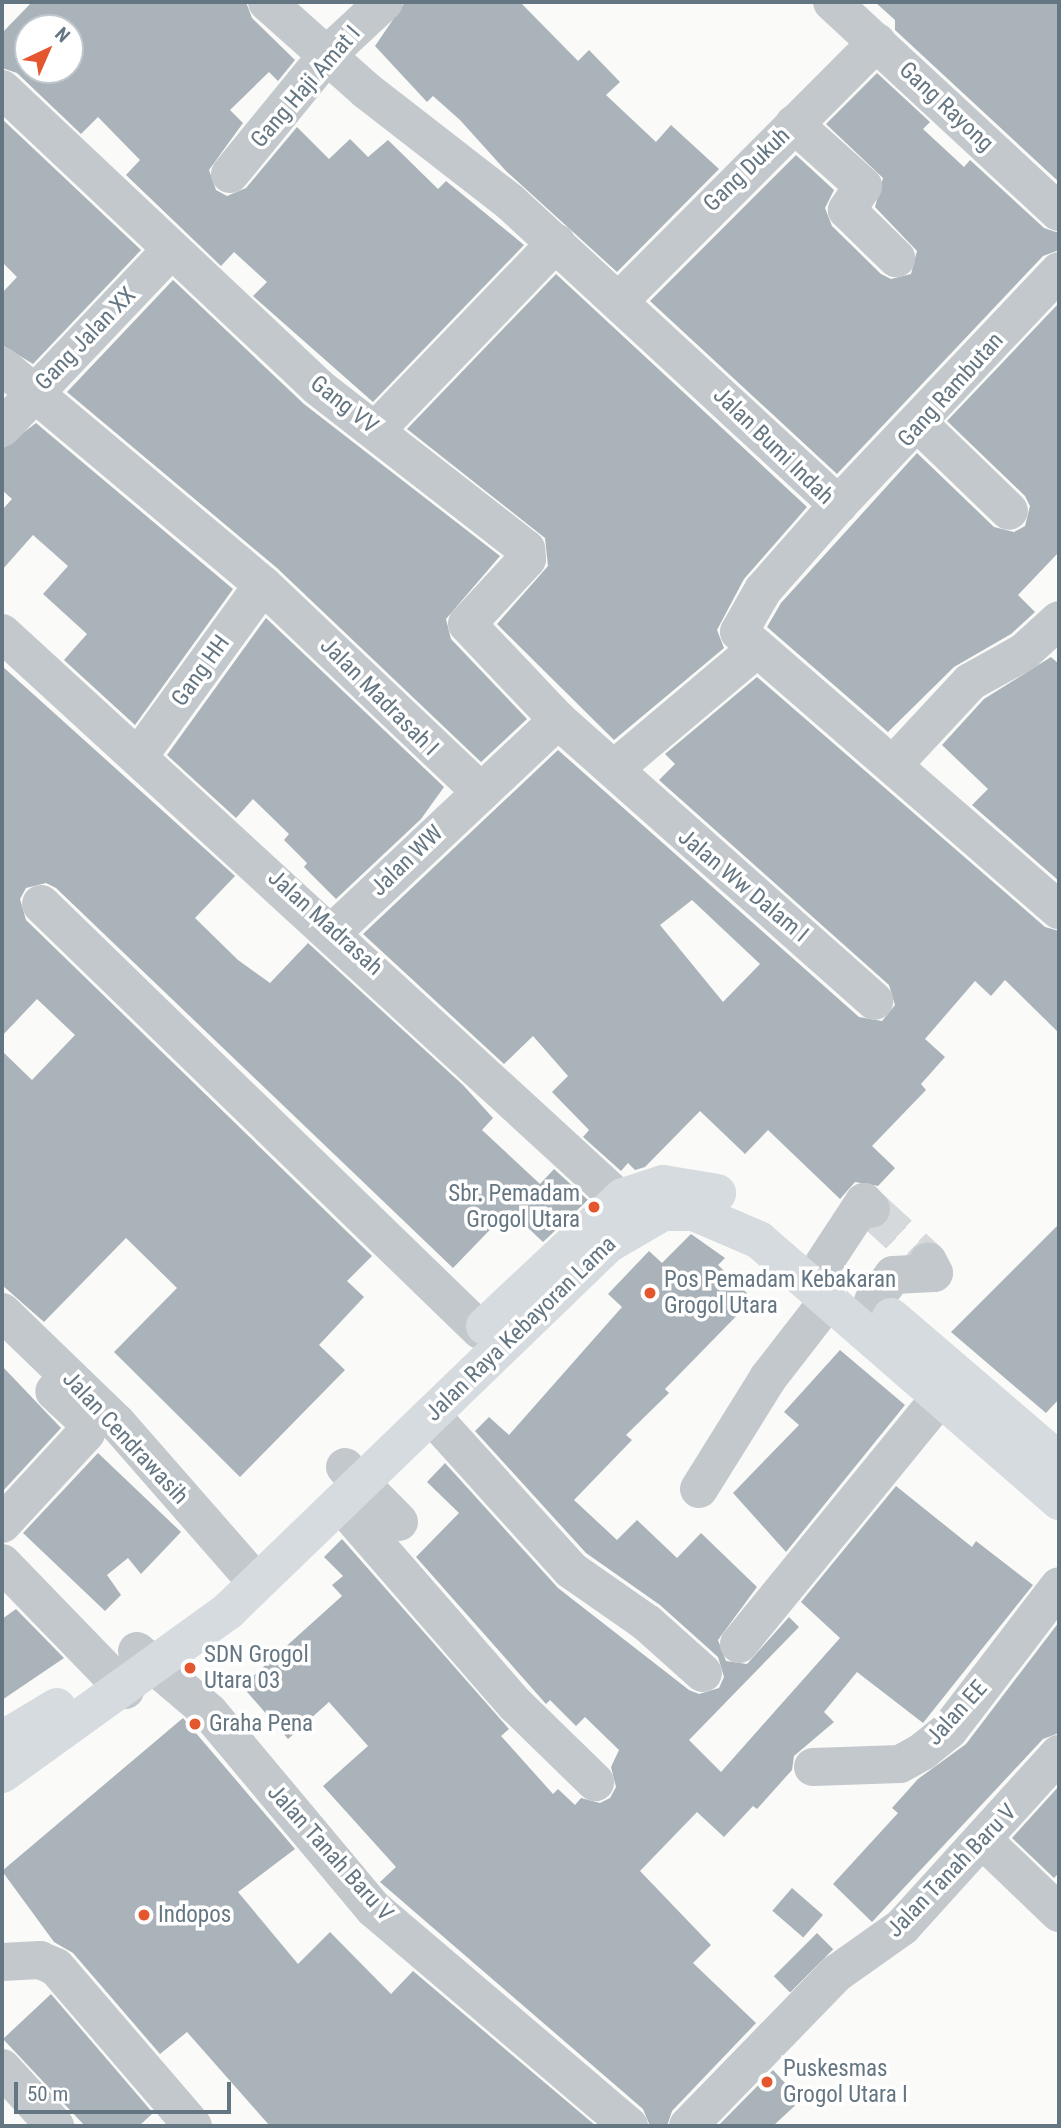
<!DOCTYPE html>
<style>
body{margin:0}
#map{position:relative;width:1061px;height:2128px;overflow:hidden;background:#fafaf8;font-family:"Roboto Condensed",sans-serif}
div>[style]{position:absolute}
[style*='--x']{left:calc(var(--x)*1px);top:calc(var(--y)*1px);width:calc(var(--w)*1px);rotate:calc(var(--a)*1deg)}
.building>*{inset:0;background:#aab3b9;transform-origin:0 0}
.minor-tunnel>*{height:38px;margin-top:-19px;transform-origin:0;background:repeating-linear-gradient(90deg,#d5d9db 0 38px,transparent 0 57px)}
.minor>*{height:38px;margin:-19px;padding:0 19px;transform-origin:19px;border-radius:19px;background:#c3c8cc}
.major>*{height:38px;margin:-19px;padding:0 19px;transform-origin:19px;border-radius:19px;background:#d6dbdf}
.dots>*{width:19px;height:19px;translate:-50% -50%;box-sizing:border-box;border:4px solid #fff;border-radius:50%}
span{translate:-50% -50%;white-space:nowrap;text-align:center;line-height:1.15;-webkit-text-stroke:7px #fff;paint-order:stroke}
.street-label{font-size:23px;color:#657683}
.poi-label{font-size:23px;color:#657683}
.right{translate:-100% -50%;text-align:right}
.left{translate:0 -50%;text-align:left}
.frame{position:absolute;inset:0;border:4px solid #657683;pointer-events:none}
.north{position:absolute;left:14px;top:14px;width:70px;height:70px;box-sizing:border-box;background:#fff;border:2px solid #c1c8cd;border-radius:50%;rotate:44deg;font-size:19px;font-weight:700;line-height:28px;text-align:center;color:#657683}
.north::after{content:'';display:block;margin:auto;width:24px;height:32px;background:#e4572e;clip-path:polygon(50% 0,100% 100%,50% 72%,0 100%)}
.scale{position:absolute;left:14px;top:2082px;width:217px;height:32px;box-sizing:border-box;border:4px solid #657683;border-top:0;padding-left:9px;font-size:21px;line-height:24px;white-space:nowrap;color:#657683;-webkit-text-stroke:5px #fff;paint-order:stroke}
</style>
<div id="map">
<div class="building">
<div style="clip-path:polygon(evenodd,32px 2px,246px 2px,252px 18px,295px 60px,278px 81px,269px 72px,230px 110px,243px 123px,209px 170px,216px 190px,227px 196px,246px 188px,297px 127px,329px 159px,350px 139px,368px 157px,388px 140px,438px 189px,446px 181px,524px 245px,373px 402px,253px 296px,267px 282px,234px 252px,221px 266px,126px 175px,140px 160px,98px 117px,81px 134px,17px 73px,2px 68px,2px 33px,32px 2px,28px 28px,70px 28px,70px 70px,28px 70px,28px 28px)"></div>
<div style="clip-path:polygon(405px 2px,520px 2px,578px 61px,589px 50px,620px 82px,606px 95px,656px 142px,671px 125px,719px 169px,617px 272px,506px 171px,460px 120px,433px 96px,427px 102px,375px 46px)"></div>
<div style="clip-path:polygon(875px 2px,1059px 2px,1059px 182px,895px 30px,895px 20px)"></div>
<div style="clip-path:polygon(877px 73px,930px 122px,923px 129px,964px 167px,970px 160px,1044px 228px,1059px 233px,1059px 250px,1043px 256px,837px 474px,650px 301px,796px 155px,834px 190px,825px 208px,832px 226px,881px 274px,891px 279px,911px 274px,917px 251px,875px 207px,883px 178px,826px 124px)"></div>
<div style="clip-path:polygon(2px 119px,141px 250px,33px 364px,2px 345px,2px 293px,17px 277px,2px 262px)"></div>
<div style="clip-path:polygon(556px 274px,807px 507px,744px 579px,717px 630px,724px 648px,614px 740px,497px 624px,548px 566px,545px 538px,407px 429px)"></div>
<div style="clip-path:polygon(173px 280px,304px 404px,500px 556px,446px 619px,451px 639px,527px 719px,481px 762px,277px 568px,67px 392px)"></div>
<div style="clip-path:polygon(1059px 303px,1059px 552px,1018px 595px,1035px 612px,1011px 634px,954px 667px,888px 732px,767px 627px,781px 603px,917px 453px,994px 527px,1014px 532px,1025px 526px,1030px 506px,1025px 496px,947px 421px)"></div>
<div style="clip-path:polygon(36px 423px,233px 589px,135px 725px,64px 660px,87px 634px,43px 594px,68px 566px,33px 535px,2px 570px,2px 510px,12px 499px,2px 490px,2px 449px)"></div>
<div style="clip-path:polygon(266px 618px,444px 787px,421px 819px,336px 899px,304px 867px,307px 863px,284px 840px,289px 834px,253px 799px,236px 818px,167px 755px)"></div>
<div style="clip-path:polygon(1051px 657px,1059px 664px,1059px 881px,972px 805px,988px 789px,942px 745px,984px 699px)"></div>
<div style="clip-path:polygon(2px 666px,235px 876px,195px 918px,238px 960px,270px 983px,308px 943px,463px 1085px,493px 1118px,482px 1130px,540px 1184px,554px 1169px,588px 1200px,543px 1242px,509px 1210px,453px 1268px,56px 888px,46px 883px,26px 888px,20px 899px,26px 920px,372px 1256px,347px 1281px,364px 1297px,319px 1345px,345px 1370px,240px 1477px,114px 1352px,177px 1288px,126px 1238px,44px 1322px,2px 1285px,2px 1051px,32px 1080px,75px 1035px,37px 999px,2px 1036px)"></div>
<div style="clip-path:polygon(evenodd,757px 677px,1045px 927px,1059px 931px,1059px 1033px,1005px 980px,991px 996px,975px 981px,925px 1039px,945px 1057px,921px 1084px,926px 1090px,872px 1146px,895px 1168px,878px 1186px,855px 1182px,840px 1199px,768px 1130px,745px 1154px,700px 1111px,645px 1167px,635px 1170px,628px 1163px,621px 1171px,583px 1137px,589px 1130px,552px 1092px,568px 1076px,533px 1036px,504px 1064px,363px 934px,558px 750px,859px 1017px,882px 1021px,895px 1005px,889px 985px,659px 780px,675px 764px,665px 754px,757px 677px,692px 900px,760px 964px,723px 1002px,660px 925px,692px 900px)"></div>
<div style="clip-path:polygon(1059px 1224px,1059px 1399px,1046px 1413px,951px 1332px)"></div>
<div style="clip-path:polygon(691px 1234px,725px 1258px,718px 1265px,753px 1299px,665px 1389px,669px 1393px,626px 1435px,632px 1440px,574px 1500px,617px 1540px,637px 1520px,677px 1558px,701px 1533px,757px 1587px,718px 1640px,726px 1661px,747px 1664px,789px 1617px,799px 1627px,689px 1740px,721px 1772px,840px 1638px,801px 1602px,896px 1486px,972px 1547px,976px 1541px,1033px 1585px,923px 1723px,857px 1672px,824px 1712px,834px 1722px,794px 1756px,792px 1770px,757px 1809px,753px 1806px,724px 1837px,697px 1812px,640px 1871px,711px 1945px,693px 1963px,756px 2023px,672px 2111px,667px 2126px,650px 2126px,643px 2109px,380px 1882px,396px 1867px,323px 1786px,368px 1746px,329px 1702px,288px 1739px,242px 1686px,342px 1596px,332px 1585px,343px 1576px,324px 1557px,342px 1539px,509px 1729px,501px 1736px,553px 1794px,558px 1789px,575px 1805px,581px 1798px,600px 1803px,610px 1798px,616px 1787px,611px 1767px,619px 1750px,585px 1717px,576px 1726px,550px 1700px,546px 1704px,416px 1557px,459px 1513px,427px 1482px,445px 1463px,558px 1588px,689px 1690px,699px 1694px,719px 1688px,724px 1677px,718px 1657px,660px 1605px,586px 1553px,475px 1431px,489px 1417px,509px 1435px,622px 1307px,608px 1294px,649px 1251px,662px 1263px)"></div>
<div style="clip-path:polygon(840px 1350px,905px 1405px,786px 1552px,733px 1493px,799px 1425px,784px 1412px)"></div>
<div style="clip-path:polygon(2px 1366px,61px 1428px,2px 1492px)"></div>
<div style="clip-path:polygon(98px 1453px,181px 1532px,141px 1574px,128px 1558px,107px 1575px,121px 1595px,105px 1611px,23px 1533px)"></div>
<div style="clip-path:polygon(16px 1609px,64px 1658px,2px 1700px,2px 1619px)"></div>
<div style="clip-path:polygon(1059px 1622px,1059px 1733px,1043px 1739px,872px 1922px,833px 1884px,898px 1813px,892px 1808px,918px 1779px,966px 1744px)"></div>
<div style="clip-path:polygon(183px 1718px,295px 1849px,238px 1892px,298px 1964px,330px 1932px,391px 1994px,413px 1971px,596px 2126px,270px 2126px,187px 2032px,160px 2054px,73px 1953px,54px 1942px,2px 1871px)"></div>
<div style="clip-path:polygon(1059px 1786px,1059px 1873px,1054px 1878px,1012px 1838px)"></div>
<div style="left:792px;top:1888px;width:41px;height:30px;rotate:41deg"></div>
<div style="left:817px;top:1933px;width:23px;height:61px;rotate:45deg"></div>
<div style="clip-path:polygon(51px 1994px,153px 2113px,139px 2126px,85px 2126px,3px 2039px)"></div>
<div style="clip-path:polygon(773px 2070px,801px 2100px,773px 2126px,718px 2126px)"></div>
</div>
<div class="minor-tunnel">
<div style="--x:871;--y:1209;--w:77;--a:42.4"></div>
</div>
<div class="minor">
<div style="--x:267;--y:2;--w:134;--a:41.7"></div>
<div style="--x:367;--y:91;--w:181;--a:37.8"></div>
<div style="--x:510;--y:202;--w:447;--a:42.7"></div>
<div style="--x:838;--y:505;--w:113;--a:131.4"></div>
<div style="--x:763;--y:590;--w:48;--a:119.7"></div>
<div style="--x:739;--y:632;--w:424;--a:41"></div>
<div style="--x:832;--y:2;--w:309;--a:42.8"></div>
<div style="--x:2;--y:89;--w:434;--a:43.3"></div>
<div style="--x:318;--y:387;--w:264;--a:37.9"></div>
<div style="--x:526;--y:549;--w:10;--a:84"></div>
<div style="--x:527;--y:559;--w:88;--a:132.7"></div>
<div style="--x:467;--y:624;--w:132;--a:46.5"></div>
<div style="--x:794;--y:124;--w:93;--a:41.9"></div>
<div style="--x:863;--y:186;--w:29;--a:124"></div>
<div style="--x:847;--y:210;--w:69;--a:44.4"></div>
<div style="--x:230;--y:174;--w:154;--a:-50.8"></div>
<div style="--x:327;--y:55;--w:78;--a:-42.9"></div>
<div style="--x:620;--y:300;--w:364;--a:-45.1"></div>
<div style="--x:2;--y:366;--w:341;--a:40"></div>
<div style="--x:263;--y:585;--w:301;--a:43.5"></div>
<div style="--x:919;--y:424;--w:125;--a:44"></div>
<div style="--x:2;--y:428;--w:245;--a:-46.5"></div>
<div style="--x:376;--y:430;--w:260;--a:-46.1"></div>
<div style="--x:838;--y:505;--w:322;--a:-46.6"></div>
<div style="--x:2;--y:633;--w:868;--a:42.53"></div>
<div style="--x:139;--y:756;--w:211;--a:-54.1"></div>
<div style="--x:893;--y:765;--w:113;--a:-47.1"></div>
<div style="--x:970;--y:682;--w:62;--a:-29.1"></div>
<div style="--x:1024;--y:652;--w:47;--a:-42.4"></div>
<div style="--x:614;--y:769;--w:183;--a:-40.1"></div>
<div style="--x:41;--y:904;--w:612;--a:44.14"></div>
<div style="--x:334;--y:931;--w:308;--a:-43.3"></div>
<div style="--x:558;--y:720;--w:423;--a:41.6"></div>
<div style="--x:824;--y:1263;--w:73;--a:-56.7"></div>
<div style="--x:864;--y:1202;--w:10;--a:45"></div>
<div style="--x:873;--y:1301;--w:33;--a:-52"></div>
<div style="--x:893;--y:1275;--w:41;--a:-2.8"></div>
<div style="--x:934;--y:1273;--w:13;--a:-117"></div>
<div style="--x:2;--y:1312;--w:160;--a:44"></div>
<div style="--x:117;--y:1423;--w:193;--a:48.8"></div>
<div style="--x:431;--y:1415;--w:209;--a:47.9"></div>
<div style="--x:571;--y:1570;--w:93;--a:34.9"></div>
<div style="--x:647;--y:1623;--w:75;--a:41.8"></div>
<div style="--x:345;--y:1467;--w:77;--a:45.5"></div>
<div style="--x:699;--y:1489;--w:131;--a:-58.1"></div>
<div style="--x:768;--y:1378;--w:101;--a:-52.2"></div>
<div style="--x:340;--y:1503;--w:267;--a:49"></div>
<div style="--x:515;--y:1704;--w:112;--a:44.3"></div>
<div style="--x:2;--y:1524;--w:124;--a:-47.3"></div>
<div style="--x:86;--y:1433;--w:13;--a:-94"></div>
<div style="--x:85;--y:1420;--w:42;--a:-136.9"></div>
<div style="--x:2;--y:1563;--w:177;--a:45.9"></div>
<div style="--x:739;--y:1644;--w:320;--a:-50.8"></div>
<div style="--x:137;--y:1651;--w:94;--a:40.3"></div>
<div style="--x:209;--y:1712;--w:257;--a:50.1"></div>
<div style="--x:374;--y:1909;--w:335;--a:40.4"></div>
<div style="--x:813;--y:1767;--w:87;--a:-2"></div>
<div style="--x:900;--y:1764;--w:26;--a:-29"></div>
<div style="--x:923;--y:1751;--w:33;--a:-39"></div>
<div style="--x:949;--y:1730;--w:181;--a:-52.6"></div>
<div style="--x:984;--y:1841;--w:104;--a:43.8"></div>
<div style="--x:2;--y:1962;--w:38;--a:-3"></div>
<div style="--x:40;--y:1960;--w:17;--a:24"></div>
<div style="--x:56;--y:1967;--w:210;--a:49.3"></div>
<div style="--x:2;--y:2068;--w:79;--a:47.6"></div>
<div style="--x:688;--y:2126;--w:214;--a:-45.8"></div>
<div style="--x:837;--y:1973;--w:80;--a:-35.3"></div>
<div style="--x:902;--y:1927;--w:234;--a:-47.8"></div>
</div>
<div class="major">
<div style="--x:891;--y:1317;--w:221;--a:40.6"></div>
<div style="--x:485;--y:1326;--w:189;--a:-43.1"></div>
<div style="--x:623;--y:1197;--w:42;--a:-18"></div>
<div style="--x:663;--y:1184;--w:55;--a:9.5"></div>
<div style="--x:2;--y:1740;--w:64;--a:-31"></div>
<div style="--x:2;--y:1774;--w:279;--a:-35.8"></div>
<div style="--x:228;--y:1611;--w:528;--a:-44"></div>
<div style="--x:608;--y:1244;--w:64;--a:-30.2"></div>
<div style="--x:663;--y:1212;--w:31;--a:0"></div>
<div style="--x:694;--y:1212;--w:71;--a:23.3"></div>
<div style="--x:759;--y:1240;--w:398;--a:41"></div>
</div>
<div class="dots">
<div style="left:594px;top:1207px;background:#e4572e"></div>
<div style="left:650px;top:1293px;background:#e4572e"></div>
<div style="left:190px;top:1668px;background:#e4572e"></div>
<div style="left:195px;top:1724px;background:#e4572e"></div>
<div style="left:144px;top:1915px;background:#e4572e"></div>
<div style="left:767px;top:2082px;background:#e4572e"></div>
</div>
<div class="street-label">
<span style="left:306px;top:87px;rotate:-49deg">Gang Haji Amat I</span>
<span style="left:946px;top:107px;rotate:43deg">Gang Rayong</span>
<span style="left:747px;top:170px;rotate:-44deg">Gang Dukuh</span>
<span style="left:86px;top:339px;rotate:-46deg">Gang Jalan XX</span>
<span style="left:951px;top:390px;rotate:-48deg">Gang Rambutan</span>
<span style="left:344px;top:405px;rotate:38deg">Gang VV</span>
<span style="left:773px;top:446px;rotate:44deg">Jalan Bumi Indah</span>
<span style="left:201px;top:671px;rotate:-54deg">Gang HH</span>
<span style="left:379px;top:697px;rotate:45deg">Jalan Madrasah I</span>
<span style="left:407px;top:861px;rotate:-44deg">Jalan WW</span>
<span style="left:743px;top:886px;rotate:40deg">Jalan Ww Dalam I</span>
<span style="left:325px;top:923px;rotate:42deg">Jalan Madrasah</span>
<span style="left:521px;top:1329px;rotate:-44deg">Jalan Raya Kebayoran Lama</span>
<span style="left:125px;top:1438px;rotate:47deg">Jalan Cendrawasih</span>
<span style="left:957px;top:1713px;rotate:-48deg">Jalan EE</span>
<span style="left:330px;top:1853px;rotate:48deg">Jalan Tanah Baru V</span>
<span style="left:952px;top:1871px;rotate:-46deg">Jalan Tanah Baru V</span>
</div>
<div class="poi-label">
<span class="right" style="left:580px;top:1207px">Sbr. Pemadam<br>Grogol Utara</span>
<span class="left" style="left:664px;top:1293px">Pos Pemadam Kebakaran<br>Grogol Utara</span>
<span class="left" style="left:204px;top:1668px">SDN Grogol<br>Utara 03</span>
<span class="left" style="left:209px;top:1724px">Graha Pena</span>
<span class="left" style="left:158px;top:1915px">Indopos</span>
<span class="left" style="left:783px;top:2082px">Puskesmas<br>Grogol Utara I</span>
</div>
<div class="frame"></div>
<div class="north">N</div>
<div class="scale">50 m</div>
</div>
